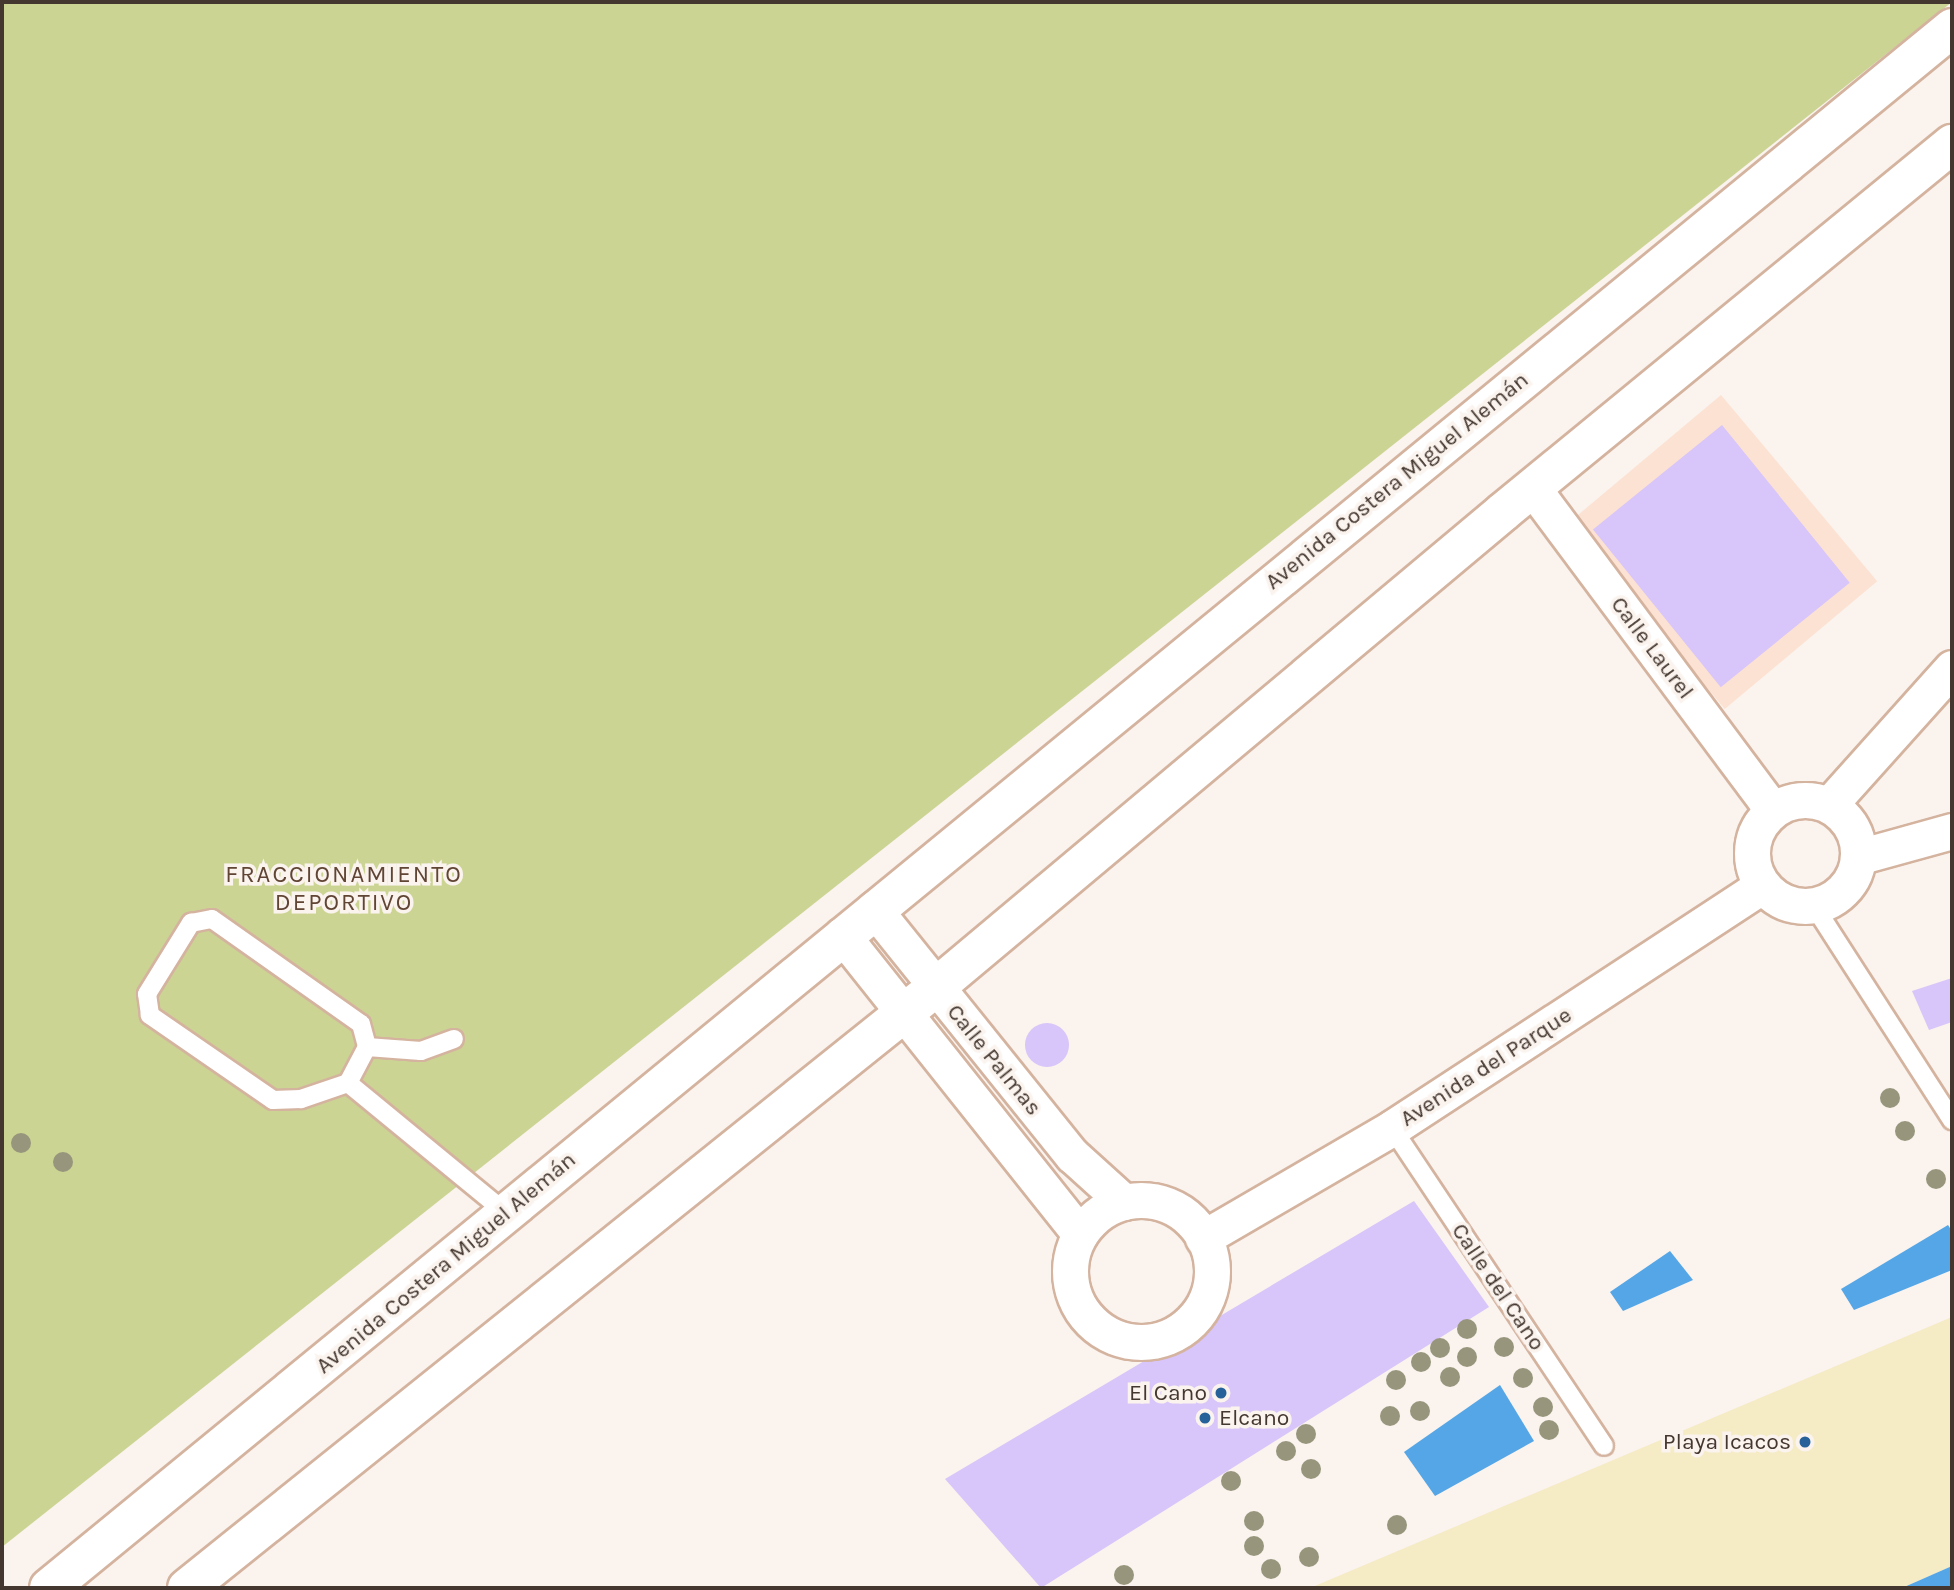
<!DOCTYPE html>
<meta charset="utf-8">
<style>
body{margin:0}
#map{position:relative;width:1954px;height:1590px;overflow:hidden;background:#faf3ee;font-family:Karla,sans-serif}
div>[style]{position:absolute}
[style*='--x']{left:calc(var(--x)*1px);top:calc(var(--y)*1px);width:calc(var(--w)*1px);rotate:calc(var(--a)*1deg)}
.built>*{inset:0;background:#fce2d3;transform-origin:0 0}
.green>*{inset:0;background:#ccd493}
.sand>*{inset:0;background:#f5ebc5}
.water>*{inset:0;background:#55a6e6}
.building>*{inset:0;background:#d8c5f9;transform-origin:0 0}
.round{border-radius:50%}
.roads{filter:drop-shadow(2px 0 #d4b39f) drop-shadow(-2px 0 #d4b39f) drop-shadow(0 2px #d4b39f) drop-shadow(0 -2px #d4b39f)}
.lane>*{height:18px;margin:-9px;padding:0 9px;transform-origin:9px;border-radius:9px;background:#fff}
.street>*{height:35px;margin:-17.5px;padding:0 17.5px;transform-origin:17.5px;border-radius:17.5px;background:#fff}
.street>.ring{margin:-17.5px;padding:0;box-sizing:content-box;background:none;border:35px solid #fff;border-radius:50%}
.primary>*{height:38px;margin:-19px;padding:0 19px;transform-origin:19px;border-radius:19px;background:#fff}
.trees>*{width:20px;height:20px;margin:-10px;border-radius:50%;background:#97967d}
.dots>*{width:19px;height:19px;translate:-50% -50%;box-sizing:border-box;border:4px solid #faf3ee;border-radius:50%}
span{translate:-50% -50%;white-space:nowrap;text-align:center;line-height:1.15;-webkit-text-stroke:7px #faf3ee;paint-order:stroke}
.street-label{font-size:23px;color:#44372f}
.poi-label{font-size:23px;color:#44372f}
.right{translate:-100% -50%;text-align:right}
.left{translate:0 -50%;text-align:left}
.neighbourhood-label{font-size:24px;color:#614534;letter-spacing:2px}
.frame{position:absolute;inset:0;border:4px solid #44372f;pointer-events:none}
</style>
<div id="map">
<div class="built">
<div style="left:1721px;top:395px;width:243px;height:199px;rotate:50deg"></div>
</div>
<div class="green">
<div style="clip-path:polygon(2px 2px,1952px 2px,2px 1547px)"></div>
</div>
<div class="sand">
<div style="clip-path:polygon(1952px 1317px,1952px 1566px,1902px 1588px,1310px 1588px)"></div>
</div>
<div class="water">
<div style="clip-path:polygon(1948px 1225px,1952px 1231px,1952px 1270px,1854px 1310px,1841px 1289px)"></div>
<div style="clip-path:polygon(1670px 1251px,1693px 1280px,1623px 1311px,1610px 1292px)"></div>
<div style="clip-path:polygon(1500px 1385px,1534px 1441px,1435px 1496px,1404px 1452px)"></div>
<div style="clip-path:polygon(1952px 1566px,1952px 1588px,1902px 1588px)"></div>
</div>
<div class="building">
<div style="left:1722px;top:425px;width:203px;height:166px;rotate:51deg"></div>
<div style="clip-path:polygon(1952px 978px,1952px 1022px,1929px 1030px,1912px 991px)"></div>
<div class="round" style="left:1025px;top:1023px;width:44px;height:44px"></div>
<div style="clip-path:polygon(1414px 1201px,1489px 1307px,1041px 1588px,945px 1479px)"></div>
</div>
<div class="roads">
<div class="lane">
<div style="--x:1814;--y:906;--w:255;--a:57.2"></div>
<div style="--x:212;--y:919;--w:182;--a:35.2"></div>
<div style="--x:361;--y:1024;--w:24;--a:75"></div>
<div style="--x:367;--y:1047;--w:41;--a:117.8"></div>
<div style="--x:348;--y:1083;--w:50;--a:161.2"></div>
<div style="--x:301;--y:1099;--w:28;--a:178"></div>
<div style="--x:273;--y:1100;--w:150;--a:-145.4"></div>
<div style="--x:150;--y:1015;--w:21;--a:-98"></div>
<div style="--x:147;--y:994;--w:84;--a:-58.2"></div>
<div style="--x:191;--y:923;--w:21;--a:-11"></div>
<div style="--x:367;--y:1047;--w:54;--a:4.2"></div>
<div style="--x:421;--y:1051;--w:35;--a:-20"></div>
<div style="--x:348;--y:1083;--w:205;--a:39.4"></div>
<div style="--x:1392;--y:1128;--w:382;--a:56.3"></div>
</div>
<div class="street">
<div style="--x:1532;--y:487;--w:402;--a:53.3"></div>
<div class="ring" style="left:1752px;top:800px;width:71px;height:71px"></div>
<div style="--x:1829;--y:805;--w:184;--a:-48.1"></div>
<div style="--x:1858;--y:857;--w:98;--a:-15.5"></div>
<div style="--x:874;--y:909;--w:316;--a:51.2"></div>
<div style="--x:1072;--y:1155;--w:70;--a:42.1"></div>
<div style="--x:842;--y:935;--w:382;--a:51.5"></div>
<div class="ring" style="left:1070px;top:1200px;width:107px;height:107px"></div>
<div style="--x:1203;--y:1238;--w:219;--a:-30.2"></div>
<div style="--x:1392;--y:1128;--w:442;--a:-33.2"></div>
</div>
<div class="primary">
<div style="--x:49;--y:1588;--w:2461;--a:-39.34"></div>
<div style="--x:187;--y:1588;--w:959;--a:-38.73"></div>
<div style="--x:935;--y:988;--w:741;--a:-39.96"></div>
<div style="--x:1503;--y:512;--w:581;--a:-39.34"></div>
</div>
</div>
<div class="trees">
<div style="left:1890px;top:1098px"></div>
<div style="left:1905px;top:1131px"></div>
<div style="left:21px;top:1143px"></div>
<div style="left:63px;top:1162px"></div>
<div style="left:1936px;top:1179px"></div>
<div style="left:1467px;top:1329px"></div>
<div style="left:1504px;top:1347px"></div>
<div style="left:1440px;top:1348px"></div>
<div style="left:1467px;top:1357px"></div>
<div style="left:1421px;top:1362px"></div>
<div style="left:1450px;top:1377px"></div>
<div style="left:1523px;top:1378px"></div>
<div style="left:1396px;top:1380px"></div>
<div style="left:1543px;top:1407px"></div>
<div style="left:1420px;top:1411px"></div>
<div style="left:1390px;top:1416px"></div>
<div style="left:1549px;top:1430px"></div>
<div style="left:1306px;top:1434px"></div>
<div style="left:1286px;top:1451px"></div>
<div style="left:1311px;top:1469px"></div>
<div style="left:1231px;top:1481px"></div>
<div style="left:1254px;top:1521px"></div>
<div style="left:1397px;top:1525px"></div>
<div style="left:1254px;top:1546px"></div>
<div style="left:1309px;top:1557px"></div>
<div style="left:1271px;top:1569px"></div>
<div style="left:1124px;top:1575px"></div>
</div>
<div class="dots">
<div style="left:1221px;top:1393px;background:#266299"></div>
<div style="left:1205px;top:1418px;background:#266299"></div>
<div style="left:1805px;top:1442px;background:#266299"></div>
</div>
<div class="street-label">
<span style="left:1397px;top:481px;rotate:-39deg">Avenida Costera Miguel Alemán</span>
<span style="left:1652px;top:648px;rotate:53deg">Calle Laurel</span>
<span style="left:994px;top:1060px;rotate:51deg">Calle Palmas</span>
<span style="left:1486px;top:1067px;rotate:-33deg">Avenida del Parque</span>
<span style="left:446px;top:1263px;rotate:-40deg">Avenida Costera Miguel Alemán</span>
<span style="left:1498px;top:1287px;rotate:56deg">Calle del Cano</span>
</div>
<div class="poi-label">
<span class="right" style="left:1207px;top:1393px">El Cano</span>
<span class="left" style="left:1219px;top:1418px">Elcano</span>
<span class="right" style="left:1791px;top:1442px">Playa Icacos</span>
</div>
<div class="neighbourhood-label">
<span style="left:344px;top:889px">FRACCIONAMIENTO<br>DEPORTIVO</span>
</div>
<div class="frame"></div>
</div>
